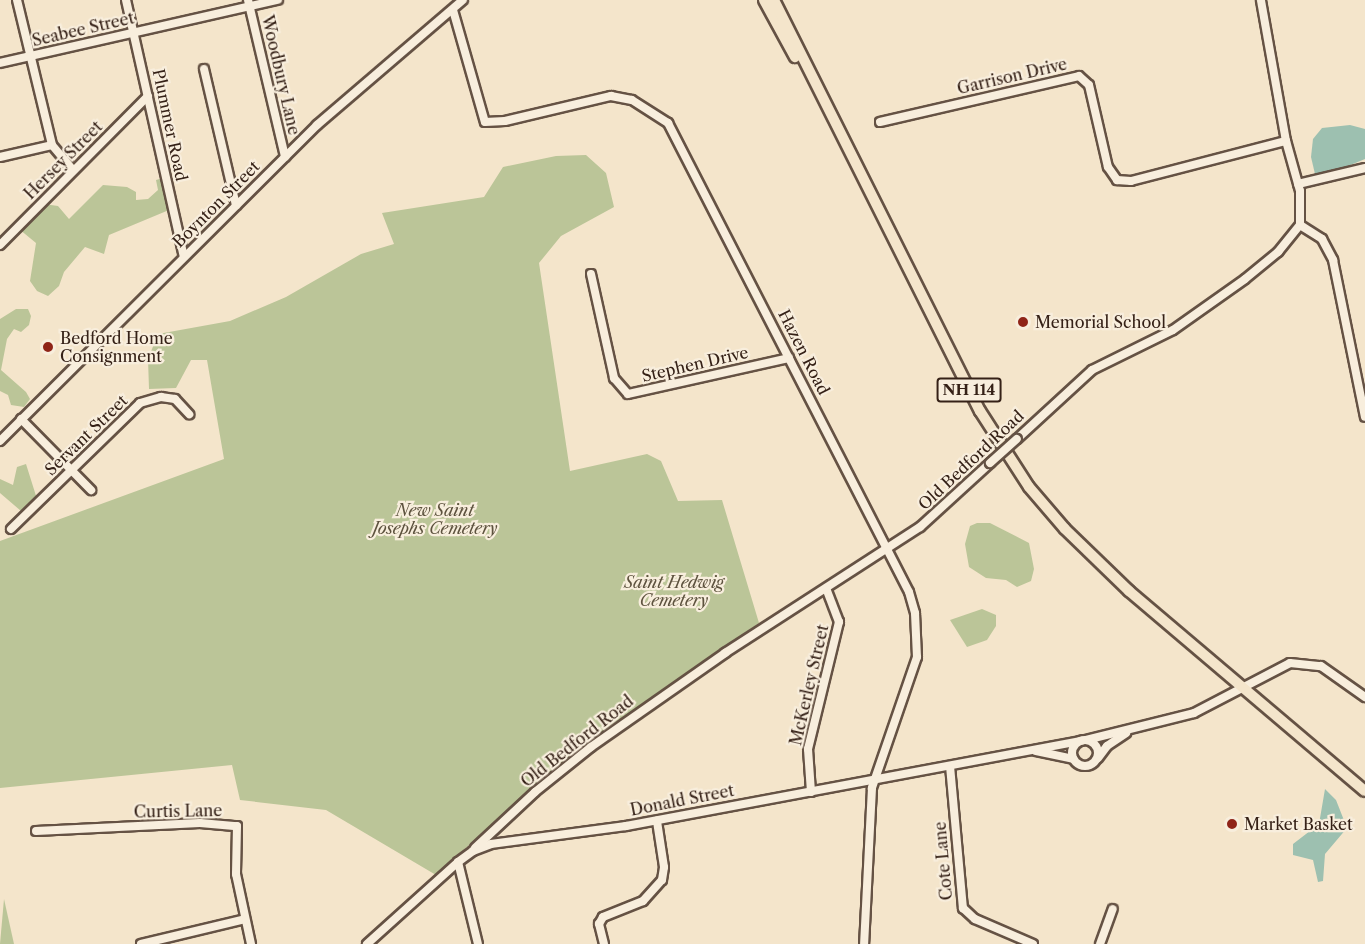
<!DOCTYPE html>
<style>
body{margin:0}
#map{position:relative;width:1365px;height:944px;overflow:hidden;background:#f4e5cb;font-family:"Libre Caslon Text",serif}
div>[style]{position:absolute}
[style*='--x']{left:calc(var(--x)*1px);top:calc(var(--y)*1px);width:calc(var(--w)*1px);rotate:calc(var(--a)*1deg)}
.green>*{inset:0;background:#bbc598}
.water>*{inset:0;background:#9dc0b0}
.roads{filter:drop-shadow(2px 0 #655244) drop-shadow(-2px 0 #655244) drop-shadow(0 2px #655244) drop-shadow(0 -2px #655244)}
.minor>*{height:8px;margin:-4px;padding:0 4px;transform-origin:4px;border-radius:4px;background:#f8eedd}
.minor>.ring{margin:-4px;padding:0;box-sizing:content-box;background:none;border:8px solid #f8eedd;border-radius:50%}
.major>*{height:10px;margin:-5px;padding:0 5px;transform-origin:5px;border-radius:5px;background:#f4e5cb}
.bridges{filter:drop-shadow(2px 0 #655244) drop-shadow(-2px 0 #655244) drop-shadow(0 2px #655244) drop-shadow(0 -2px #655244)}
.minor-bridge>*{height:8px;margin:-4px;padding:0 4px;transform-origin:4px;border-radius:4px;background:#f8eedd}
.dots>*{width:16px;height:16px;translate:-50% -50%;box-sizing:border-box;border:3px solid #f8eedd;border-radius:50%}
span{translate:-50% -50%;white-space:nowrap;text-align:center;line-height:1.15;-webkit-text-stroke:4.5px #f8eedd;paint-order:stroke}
.shield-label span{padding:2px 4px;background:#f8eedd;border:2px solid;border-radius:4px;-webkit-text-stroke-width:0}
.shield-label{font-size:15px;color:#352117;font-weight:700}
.street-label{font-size:16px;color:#352117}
.poi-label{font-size:16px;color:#352117}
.left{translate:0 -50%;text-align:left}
.park-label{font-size:16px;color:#5d523e;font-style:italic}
</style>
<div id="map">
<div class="green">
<div style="clip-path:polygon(586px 155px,606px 173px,614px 207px,561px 236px,539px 263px,570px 471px,647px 454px,661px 461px,678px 501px,722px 500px,759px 623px,545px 776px,436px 875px,326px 810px,240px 800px,232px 765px,0 788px,0 541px,224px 459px,207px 360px,191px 360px,176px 388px,149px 389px,148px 359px,158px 334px,230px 321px,286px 297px,361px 254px,394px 244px,382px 213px,484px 197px,503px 167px,556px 156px)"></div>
<div style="clip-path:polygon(163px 178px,169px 210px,109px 235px,104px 254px,85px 247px,64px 272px,59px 286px,48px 296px,37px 291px,30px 281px,36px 243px,19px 229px,44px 204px,58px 206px,69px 219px,103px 185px,127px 187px,136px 192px,136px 200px,148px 199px,158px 190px,156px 180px)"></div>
<div style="clip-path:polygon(16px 309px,28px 309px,31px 316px,29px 325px,21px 332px,14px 329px,7px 339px,1px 370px,26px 392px,30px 399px,24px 407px,11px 405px,8px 395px,0 391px,0 319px)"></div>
<div style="clip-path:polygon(26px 464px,37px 499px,21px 511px,0 493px,0 479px,13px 485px,17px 467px)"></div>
<div style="clip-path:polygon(977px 523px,990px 523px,1029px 543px,1034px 569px,1031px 581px,1017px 587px,1006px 580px,986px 578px,969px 567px,965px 544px,970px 526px)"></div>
<div style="clip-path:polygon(982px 609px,996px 615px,996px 626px,987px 640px,967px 647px,950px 620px)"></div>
<div style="clip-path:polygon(4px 899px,14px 944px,0 944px)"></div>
</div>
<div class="water">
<div style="clip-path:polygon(1350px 125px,1365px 129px,1365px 159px,1331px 173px,1315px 174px,1311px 157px,1313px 139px,1322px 128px)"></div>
<div style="clip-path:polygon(1325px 789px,1336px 800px,1347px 828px,1325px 854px,1323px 881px,1318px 882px,1313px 860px,1293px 855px,1293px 844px,1319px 824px)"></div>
</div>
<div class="roads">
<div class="minor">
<div style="--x:17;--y:0;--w:149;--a:76.4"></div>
<div style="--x:52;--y:145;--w:33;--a:50"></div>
<div style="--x:126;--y:0;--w:263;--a:77.3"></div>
<div style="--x:248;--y:0;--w:161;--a:76.7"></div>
<div style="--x:453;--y:10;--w:116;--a:74.1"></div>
<div style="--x:485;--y:122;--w:20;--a:-3"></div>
<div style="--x:505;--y:121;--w:109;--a:-13.3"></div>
<div style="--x:611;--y:96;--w:21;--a:11"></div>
<div style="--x:632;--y:100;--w:43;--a:32.6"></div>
<div style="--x:668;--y:123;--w:527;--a:62.8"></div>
<div style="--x:909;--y:592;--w:22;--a:74"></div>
<div style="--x:915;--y:613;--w:44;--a:87.4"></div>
<div style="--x:917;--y:657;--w:139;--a:109"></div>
<div style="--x:872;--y:788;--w:156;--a:92.9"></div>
<div style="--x:0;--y:63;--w:285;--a:-12.8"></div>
<div style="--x:204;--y:69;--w:140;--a:76.8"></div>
<div style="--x:880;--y:122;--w:204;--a:-13"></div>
<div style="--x:1079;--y:76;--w:13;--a:42"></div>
<div style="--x:1089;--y:85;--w:84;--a:77"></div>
<div style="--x:1108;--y:167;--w:16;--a:55"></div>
<div style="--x:1117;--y:180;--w:14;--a:4"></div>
<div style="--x:1131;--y:181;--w:160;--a:-14.5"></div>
<div style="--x:0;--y:157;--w:53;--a:-13"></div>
<div style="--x:1298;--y:184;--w:69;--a:-13.4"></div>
<div style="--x:1300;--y:225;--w:26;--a:32"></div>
<div style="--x:1322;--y:239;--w:24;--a:62"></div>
<div style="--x:1333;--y:260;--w:160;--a:78.5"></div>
<div style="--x:0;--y:245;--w:210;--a:-45.2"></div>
<div style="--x:591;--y:274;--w:107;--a:77.5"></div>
<div style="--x:614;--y:378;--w:21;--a:49"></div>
<div style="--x:628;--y:394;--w:165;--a:-12.6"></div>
<div style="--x:21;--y:419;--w:100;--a:45.4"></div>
<div style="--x:1017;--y:439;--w:102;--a:-42.6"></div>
<div style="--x:1092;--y:370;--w:90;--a:-26.3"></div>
<div style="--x:1173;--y:330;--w:88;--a:-35.3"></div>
<div style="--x:1245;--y:279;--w:43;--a:-39.3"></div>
<div style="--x:1278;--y:252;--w:35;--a:-51"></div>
<div style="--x:1300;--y:225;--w:34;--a:-90"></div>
<div style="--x:1300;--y:191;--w:52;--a:-105.6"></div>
<div style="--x:1286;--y:141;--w:143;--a:-100.1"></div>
<div style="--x:0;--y:441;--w:448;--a:-44.9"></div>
<div style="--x:317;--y:125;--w:192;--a:-40.6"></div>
<div style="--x:11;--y:529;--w:180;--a:-44.3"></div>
<div style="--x:140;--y:403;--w:22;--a:-16"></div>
<div style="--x:161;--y:397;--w:14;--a:8"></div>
<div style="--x:175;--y:399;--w:21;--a:47"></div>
<div class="ring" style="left:1072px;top:740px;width:18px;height:18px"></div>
<div style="--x:1086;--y:740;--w:111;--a:-14"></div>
<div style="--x:1194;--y:713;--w:108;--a:-27.5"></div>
<div style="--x:1290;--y:663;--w:31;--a:6"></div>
<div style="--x:1321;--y:666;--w:54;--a:35.2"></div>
<div style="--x:1036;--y:751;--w:38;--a:12"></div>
<div style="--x:1098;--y:758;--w:15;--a:-53"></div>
<div style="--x:1107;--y:746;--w:23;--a:-34"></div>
<div style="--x:950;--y:766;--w:143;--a:84.8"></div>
<div style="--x:963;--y:908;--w:16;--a:43"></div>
<div style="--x:975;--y:919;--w:63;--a:23.3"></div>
<div style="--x:811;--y:792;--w:43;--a:-94"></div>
<div style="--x:808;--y:749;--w:131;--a:-76.3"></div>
<div style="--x:839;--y:622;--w:36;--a:-111"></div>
<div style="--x:36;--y:831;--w:164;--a:-2.8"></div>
<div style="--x:200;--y:823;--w:37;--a:5"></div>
<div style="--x:237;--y:826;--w:48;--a:91.2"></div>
<div style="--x:236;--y:874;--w:72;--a:77.9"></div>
<div style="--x:475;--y:848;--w:82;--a:-43"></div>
<div style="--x:535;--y:792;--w:72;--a:-38.8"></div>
<div style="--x:591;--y:747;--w:164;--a:-35"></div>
<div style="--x:725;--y:653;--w:232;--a:-32.9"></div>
<div style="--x:920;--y:527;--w:95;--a:-42.4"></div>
<div style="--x:458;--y:862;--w:84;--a:76.3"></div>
<div style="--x:141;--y:944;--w:107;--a:-13.5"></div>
<div style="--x:367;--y:944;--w:122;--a:-42"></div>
<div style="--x:458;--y:862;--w:19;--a:-36"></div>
<div style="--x:473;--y:851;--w:19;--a:-21"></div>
<div style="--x:491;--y:844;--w:136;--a:-7.6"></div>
<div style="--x:626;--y:826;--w:463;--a:-10.6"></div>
<div style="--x:604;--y:944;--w:21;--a:-104"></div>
<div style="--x:599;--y:924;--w:8;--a:-60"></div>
<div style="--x:603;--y:917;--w:43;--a:-21.8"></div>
<div style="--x:643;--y:901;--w:28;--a:-48"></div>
<div style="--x:662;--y:880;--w:13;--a:-81"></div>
<div style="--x:664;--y:867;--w:47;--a:-98.7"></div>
<div style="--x:1100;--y:944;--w:37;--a:-70"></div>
</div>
<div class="major">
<div style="--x:764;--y:0;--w:65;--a:61.5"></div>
<div style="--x:774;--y:0;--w:460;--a:63.4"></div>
<div style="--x:980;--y:411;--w:90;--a:57.2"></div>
<div style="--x:1029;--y:487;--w:55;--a:49.4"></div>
<div style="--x:1065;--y:529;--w:89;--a:44.1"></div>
<div style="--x:1129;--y:591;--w:309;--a:40.3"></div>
</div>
</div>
<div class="bridges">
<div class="minor-bridge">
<div style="--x:990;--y:463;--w:36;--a:-42"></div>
</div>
</div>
<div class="dots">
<div style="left:1023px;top:322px;background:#8f2418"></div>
<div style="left:48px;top:347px;background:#8f2418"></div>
<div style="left:1232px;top:824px;background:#8f2418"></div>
</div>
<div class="shield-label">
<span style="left:969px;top:390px">NH 114</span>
</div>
<div class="street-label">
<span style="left:83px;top:29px;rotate:-13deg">Seabee Street</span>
<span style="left:281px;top:75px;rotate:77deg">Woodbury Lane</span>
<span style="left:1012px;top:76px;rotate:-13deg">Garrison Drive</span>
<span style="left:170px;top:125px;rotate:78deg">Plummer Road</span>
<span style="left:63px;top:160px;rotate:-45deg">Hersey Street</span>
<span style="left:216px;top:204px;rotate:-45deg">Boynton Street</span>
<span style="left:804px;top:352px;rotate:63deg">Hazen Road</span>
<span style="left:695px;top:364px;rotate:-13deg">Stephen Drive</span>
<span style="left:86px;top:435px;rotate:-44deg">Servant Street</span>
<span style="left:971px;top:460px;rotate:-43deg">Old Bedford Road</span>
<span style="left:809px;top:685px;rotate:-77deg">McKerley Street</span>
<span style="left:577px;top:741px;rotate:-38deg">Old Bedford Road</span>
<span style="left:682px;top:800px;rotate:-11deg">Donald Street</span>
<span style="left:178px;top:811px;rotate:-1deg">Curtis Lane</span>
<span style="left:943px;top:861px;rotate:-95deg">Cote Lane</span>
</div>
<div class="poi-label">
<span class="left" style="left:1035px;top:322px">Memorial School</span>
<span class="left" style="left:60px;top:347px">Bedford Home<br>Consignment</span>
<span class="left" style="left:1244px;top:824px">Market Basket</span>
</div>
<div class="park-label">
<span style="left:435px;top:519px">New Saint<br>Josephs Cemetery</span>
<span style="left:674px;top:591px">Saint Hedwig<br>Cemetery</span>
</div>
</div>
